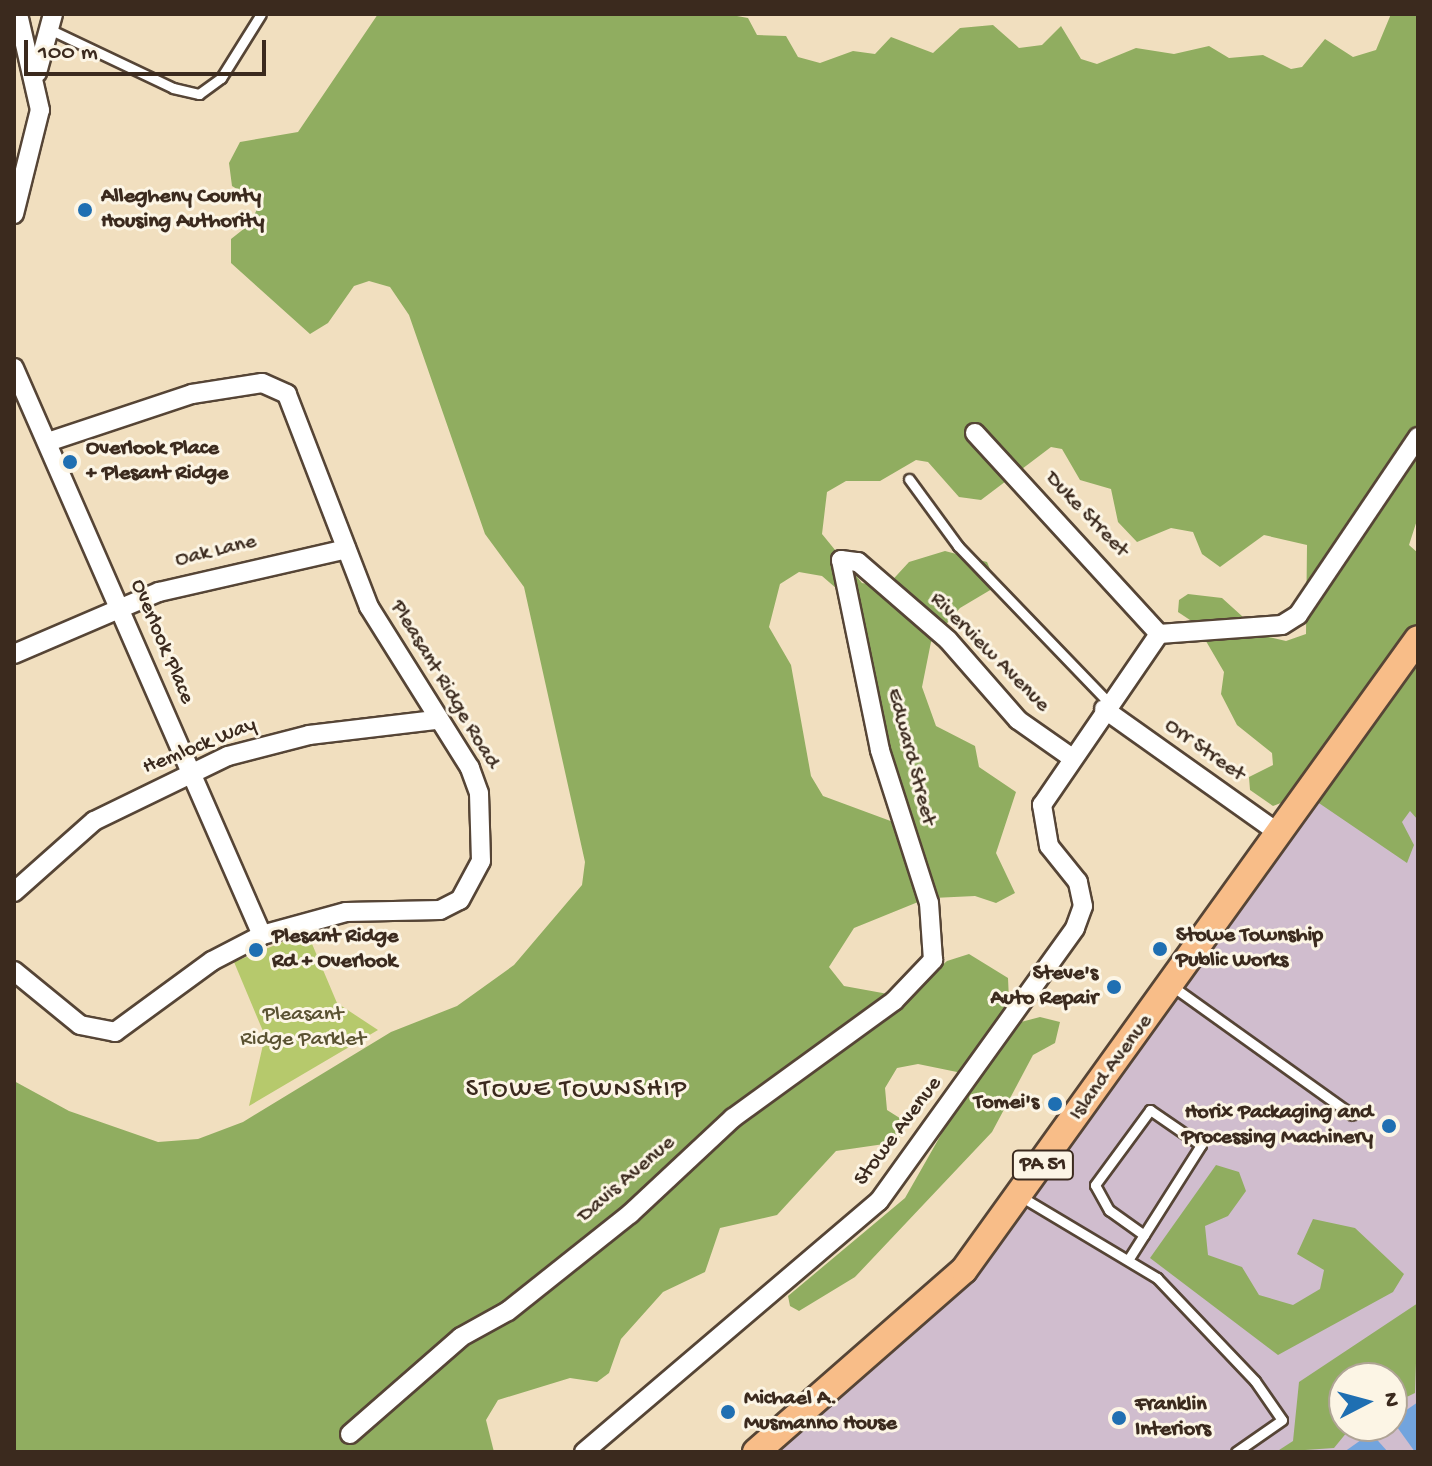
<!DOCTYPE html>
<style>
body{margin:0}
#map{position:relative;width:1432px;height:1466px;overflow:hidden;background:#f1dfbf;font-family:"Gochi Hand",sans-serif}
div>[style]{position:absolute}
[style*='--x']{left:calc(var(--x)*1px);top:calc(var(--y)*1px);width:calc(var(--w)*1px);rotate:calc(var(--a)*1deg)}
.industrial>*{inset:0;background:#d0bdce}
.green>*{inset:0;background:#b6c96c}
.forest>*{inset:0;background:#90ad60}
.water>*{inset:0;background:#72a4dd}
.roads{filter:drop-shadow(2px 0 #564536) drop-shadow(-2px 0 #564536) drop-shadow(0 2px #564536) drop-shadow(0 -2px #564536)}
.service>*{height:9px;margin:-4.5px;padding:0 4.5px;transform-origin:4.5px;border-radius:4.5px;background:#fff}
.minor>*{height:18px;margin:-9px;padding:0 9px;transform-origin:9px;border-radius:9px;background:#fff}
.primary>*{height:26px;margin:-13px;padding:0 13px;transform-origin:13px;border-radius:13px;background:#f8bd88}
.dots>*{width:22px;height:22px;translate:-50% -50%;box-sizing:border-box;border:4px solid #fcf5e5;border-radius:50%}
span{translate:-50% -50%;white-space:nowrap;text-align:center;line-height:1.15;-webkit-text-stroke:6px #fcf5e5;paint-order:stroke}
.shield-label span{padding:2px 6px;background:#fcf5e5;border:2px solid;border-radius:6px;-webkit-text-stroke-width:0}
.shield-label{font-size:20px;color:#3b2a1e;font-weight:700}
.poi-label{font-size:22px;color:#3b2a1e;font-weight:700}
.left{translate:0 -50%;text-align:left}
.right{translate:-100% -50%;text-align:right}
.street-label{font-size:22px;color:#3b2a1e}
.park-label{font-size:22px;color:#5a5232}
.quarter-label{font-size:26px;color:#3b2a1e;letter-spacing:2px}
.frame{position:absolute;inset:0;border:16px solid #3b2a1e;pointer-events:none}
.north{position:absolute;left:1328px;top:1362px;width:80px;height:80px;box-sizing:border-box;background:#fcf5e5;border:2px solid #afa495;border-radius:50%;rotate:84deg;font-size:22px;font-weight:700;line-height:32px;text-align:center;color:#3b2a1e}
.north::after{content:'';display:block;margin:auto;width:28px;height:36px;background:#1f6fb2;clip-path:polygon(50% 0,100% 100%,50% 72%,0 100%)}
.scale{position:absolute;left:24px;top:40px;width:242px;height:36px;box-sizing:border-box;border:4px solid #3b2a1e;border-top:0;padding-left:10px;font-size:24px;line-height:28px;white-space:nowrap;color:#3b2a1e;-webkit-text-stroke:6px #fcf5e5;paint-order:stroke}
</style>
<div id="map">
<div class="industrial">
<div style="clip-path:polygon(evenodd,1418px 639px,1418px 1452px,756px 1452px,943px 1294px,1418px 639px,1344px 1378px,1392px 1378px,1392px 1426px,1344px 1426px,1344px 1378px)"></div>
</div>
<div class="green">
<div style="clip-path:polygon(307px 932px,337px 1003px,378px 1030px,249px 1106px,265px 1036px,234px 962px)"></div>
</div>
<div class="forest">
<div style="clip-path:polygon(378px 14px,726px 14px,748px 18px,757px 35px,786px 36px,798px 57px,820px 63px,853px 51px,875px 54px,891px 37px,933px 53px,960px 28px,993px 25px,1019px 48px,1042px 45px,1061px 26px,1081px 59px,1097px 64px,1136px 48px,1174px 54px,1209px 46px,1229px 58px,1263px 55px,1291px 69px,1302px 67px,1325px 39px,1353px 57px,1376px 50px,1391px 14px,1418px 14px,1418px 517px,1409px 545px,1418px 553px,1418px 628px,1294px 798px,1273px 806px,1250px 790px,1249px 777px,1273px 765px,1272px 753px,1237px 725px,1221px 694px,1224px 672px,1196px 624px,1178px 612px,1179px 600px,1188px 594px,1222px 598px,1264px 636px,1286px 641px,1306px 634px,1307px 545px,1264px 535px,1220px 567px,1202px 554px,1193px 532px,1171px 528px,1137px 542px,1118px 522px,1111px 489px,1080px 480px,1062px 449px,1051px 447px,981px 500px,959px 497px,928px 462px,916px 460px,880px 481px,846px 481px,827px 492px,822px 534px,862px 583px,886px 587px,909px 562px,945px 551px,987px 562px,997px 586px,960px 608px,931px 642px,922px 687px,936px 726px,975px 746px,979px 767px,1016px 792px,996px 853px,1015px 893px,996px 903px,975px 896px,933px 898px,889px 764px,851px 601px,822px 576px,799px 572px,780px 584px,769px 627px,791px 665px,811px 776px,823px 796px,896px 823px,923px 900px,854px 928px,829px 967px,844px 986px,888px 994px,911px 992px,947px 961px,969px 954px,1008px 978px,1009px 1000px,1021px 1022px,1040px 1017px,1060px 1022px,1055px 1043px,1033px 1055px,992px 1132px,855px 1277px,799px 1311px,790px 1306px,788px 1296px,905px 1198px,963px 1096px,962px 1073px,918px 1064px,897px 1068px,885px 1088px,887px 1110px,906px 1122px,898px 1142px,836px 1151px,777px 1215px,720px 1228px,705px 1272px,663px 1292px,621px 1339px,609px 1373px,597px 1382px,570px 1378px,498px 1400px,486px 1420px,494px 1452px,14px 1452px,14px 1081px,69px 1111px,158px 1142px,198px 1139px,243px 1122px,391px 1032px,457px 1006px,514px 965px,582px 885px,585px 862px,524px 587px,485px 534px,409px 315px,390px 287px,369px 281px,354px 286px,328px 323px,310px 334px,231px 263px,231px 239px,250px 224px,260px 203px,232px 186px,229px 163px,240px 142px,298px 132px)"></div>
<div style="clip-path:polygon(1418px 649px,1418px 820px,1410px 811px,1402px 822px,1414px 845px,1407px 863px,1310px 797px)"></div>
<div style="clip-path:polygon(1216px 1165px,1239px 1172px,1246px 1191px,1228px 1216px,1205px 1226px,1208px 1255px,1242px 1267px,1259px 1295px,1293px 1305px,1320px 1289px,1324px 1270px,1297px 1254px,1313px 1219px,1355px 1228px,1404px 1274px,1393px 1292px,1278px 1355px,1150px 1258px)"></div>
<div style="clip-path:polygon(1418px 1303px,1415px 1393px,1392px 1404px,1392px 1378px,1344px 1378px,1344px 1426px,1352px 1426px,1334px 1448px,1276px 1452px,1293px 1441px,1299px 1382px)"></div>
</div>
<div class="water">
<div style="clip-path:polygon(1418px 1402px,1418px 1452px,1415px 1452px,1392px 1420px)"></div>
<div style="clip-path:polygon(1371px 1433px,1388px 1452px,1344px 1452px)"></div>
</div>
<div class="roads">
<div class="service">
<div style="--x:49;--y:29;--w:137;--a:25.4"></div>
<div style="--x:173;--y:88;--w:27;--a:13"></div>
<div style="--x:199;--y:94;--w:27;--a:-36"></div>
<div style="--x:221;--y:78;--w:75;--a:-58"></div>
<div style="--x:909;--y:479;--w:83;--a:53.8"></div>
<div style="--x:958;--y:546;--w:216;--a:46.1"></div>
<div style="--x:1172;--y:986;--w:221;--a:35.6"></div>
<div style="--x:1020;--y:1196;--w:160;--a:30.9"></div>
<div style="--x:1157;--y:1278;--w:142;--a:46.4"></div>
<div style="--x:1255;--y:1381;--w:47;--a:55.3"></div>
<div style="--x:1282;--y:1420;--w:56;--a:145.2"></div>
<div style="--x:1128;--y:1260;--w:136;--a:-57.6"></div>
<div style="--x:1201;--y:1145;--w:62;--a:-145.5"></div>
<div style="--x:1150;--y:1110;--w:93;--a:126.3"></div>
<div style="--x:1095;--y:1185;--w:29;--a:61"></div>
<div style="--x:1109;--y:1210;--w:43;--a:35.5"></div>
</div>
<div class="minor">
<div style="--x:37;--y:73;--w:61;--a:-74.8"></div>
<div style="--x:14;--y:214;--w:107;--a:-76"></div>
<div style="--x:40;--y:110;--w:98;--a:-102.9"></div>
<div style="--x:14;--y:368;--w:619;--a:66.38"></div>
<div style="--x:975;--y:433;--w:273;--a:47.5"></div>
<div style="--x:1159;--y:634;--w:123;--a:-4.2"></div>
<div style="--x:1282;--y:625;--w:19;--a:-32"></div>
<div style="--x:1298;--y:615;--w:215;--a:-56"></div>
<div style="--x:14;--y:654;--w:158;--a:-23.2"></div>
<div style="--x:159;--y:592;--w:192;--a:-12.9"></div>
<div style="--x:1104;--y:709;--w:212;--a:35.4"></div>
<div style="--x:14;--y:892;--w:107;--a:-41.6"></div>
<div style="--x:94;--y:821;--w:149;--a:-25.9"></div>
<div style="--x:228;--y:756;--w:84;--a:-14.5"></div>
<div style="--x:309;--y:735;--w:127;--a:-6.8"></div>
<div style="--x:14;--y:971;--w:85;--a:39.3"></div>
<div style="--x:80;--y:1025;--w:36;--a:11"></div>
<div style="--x:115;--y:1032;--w:120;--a:-36.2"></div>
<div style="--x:212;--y:961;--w:56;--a:-27.5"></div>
<div style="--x:262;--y:935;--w:87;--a:-15.3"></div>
<div style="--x:346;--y:912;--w:94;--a:-1.2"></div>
<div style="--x:440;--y:910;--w:22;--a:-27"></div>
<div style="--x:460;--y:900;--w:44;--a:-61.7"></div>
<div style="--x:481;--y:861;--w:68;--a:-91.7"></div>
<div style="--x:479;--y:793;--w:27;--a:-110"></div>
<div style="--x:470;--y:768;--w:190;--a:-122.1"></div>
<div style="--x:369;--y:607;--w:228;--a:-111.1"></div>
<div style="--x:287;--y:394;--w:27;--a:-156"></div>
<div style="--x:262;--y:383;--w:71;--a:171.1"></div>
<div style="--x:192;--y:394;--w:152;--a:161.6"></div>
<div style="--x:350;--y:1434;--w:147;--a:-41.1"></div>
<div style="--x:461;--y:1337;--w:54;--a:-29"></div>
<div style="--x:508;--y:1311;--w:156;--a:-38.5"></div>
<div style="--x:630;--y:1214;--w:141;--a:-43"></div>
<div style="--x:733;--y:1118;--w:199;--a:-36"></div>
<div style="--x:894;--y:1001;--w:57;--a:-46.4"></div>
<div style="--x:933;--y:960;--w:57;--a:-94"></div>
<div style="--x:929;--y:903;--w:161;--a:-107.8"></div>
<div style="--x:880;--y:750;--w:194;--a:-101.6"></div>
<div style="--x:841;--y:560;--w:17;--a:7"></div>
<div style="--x:858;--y:562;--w:119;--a:40.9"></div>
<div style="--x:948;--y:640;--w:106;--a:48.8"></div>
<div style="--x:1018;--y:720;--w:66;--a:35.1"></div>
<div style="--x:584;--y:1452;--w:387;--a:-40.4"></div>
<div style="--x:879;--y:1201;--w:336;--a:-54.3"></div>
<div style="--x:1075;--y:928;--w:23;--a:-70"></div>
<div style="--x:1083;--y:906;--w:25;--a:-102"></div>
<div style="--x:1078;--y:882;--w:46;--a:-128.9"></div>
<div style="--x:1049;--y:846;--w:42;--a:-99.7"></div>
<div style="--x:1042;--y:805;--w:207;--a:-55.6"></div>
</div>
<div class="primary">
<div style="--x:756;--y:1452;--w:276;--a:-41.2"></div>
<div style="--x:964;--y:1270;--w:777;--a:-54.27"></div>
</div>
</div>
<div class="dots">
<div style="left:85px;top:210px;background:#1f6fb2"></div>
<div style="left:70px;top:462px;background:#1f6fb2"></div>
<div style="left:1160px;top:949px;background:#1f6fb2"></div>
<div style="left:256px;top:950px;background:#1f6fb2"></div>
<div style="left:1114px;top:987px;background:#1f6fb2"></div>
<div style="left:1055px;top:1104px;background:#1f6fb2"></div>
<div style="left:1389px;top:1126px;background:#1f6fb2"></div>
<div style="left:728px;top:1412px;background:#1f6fb2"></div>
<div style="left:1119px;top:1418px;background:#1f6fb2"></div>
</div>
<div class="shield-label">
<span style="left:1043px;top:1165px">PA 51</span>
</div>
<div class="poi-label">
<span class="left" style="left:101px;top:210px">Allegheny County<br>Housing Authority</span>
<span class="left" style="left:86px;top:462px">Overlook Place<br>+ Plesant Ridge</span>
<span class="left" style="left:1176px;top:949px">Stowe Township<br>Public Works</span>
<span class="left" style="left:272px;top:950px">Plesant Ridge<br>Rd + Overlook</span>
<span class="right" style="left:1098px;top:987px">Steve's<br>Auto Repair</span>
<span class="right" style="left:1039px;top:1104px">Tomei's</span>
<span class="right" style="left:1373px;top:1126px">Horix Packaging and<br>Processing Machinery</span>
<span class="left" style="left:744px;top:1412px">Michael A.<br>Musmanno House</span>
<span class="left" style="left:1135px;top:1418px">Franklin<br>Interiors</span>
</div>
<div class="street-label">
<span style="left:1086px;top:515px;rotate:46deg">Duke Street</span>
<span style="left:216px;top:552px;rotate:-14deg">Oak Lane</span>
<span style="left:161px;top:642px;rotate:67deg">Overlook Place</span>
<span style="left:989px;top:653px;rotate:45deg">Riverview Avenue</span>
<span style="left:444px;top:685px;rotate:59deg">Pleasant Ridge Road</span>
<span style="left:200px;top:747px;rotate:-22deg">Hemlock Way</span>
<span style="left:1204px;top:751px;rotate:35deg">Orr Street</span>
<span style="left:910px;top:757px;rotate:75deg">Edward Street</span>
<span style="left:1112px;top:1068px;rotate:-54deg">Island Avenue</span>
<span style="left:899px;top:1132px;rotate:-53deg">Stowe Avenue</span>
<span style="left:627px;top:1180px;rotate:-41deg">Davis Avenue</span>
</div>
<div class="park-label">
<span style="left:303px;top:1028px">Pleasant<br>Ridge Parklet</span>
</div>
<div class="quarter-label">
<span style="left:577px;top:1091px">STOWE TOWNSHIP</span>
</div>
<div class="frame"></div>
<div class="north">N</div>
<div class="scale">100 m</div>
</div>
